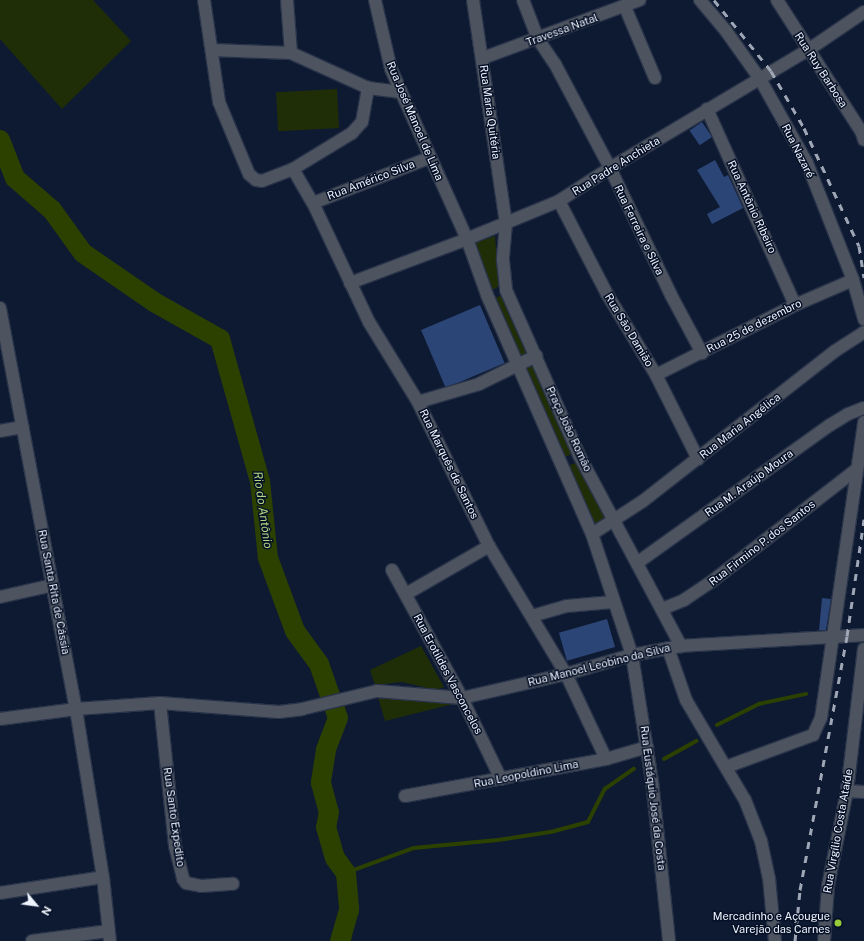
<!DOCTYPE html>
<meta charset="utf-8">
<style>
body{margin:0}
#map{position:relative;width:864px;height:941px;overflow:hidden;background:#0e1a32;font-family:"Public Sans",sans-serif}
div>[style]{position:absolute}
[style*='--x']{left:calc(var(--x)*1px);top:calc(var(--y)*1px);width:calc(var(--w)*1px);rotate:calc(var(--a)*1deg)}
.green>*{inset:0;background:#202e08;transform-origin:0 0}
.water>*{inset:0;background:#2c4100}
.stream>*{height:3.5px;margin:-1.75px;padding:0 1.75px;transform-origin:1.75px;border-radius:1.75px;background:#2c4100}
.river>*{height:20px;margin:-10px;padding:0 10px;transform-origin:10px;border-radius:10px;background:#2c4100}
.building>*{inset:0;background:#2b4576;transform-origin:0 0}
.roads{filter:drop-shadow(1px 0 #29344a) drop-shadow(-1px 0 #29344a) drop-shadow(0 1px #29344a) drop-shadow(0 -1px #29344a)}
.minor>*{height:12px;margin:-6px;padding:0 6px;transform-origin:6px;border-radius:6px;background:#4d5460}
.tertiary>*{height:12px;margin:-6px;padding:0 6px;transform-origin:6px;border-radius:6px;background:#4d5460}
.rail>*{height:3px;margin-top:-1.5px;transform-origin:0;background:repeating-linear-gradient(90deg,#9fa7b6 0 7px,transparent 0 14px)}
.dots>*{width:11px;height:11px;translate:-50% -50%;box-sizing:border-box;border:2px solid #061127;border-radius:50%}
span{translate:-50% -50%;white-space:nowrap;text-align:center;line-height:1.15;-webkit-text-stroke:3px #061127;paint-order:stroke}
.street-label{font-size:11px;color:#eef4fe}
.poi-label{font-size:11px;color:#eef4fe}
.right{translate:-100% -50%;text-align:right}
.water-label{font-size:12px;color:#b3d781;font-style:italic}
.north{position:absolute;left:16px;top:885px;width:40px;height:40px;-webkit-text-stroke:3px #061127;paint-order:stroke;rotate:119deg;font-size:11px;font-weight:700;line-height:16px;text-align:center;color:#eef4fe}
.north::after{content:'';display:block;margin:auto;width:14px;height:18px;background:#eef4fe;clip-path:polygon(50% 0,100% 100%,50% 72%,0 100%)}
</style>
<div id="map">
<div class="green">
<div style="clip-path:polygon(0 0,93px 0,131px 41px,62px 109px,0 39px)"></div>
<div style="left:337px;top:89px;width:39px;height:61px;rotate:87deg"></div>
<div style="clip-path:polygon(495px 236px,499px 286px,491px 291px,475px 243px)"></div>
<div style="left:502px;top:295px;width:64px;height:9px;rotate:65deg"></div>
<div style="left:533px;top:364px;width:98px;height:11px;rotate:66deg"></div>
<div style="clip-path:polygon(579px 462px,609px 520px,592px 527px,567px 466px)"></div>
<div style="clip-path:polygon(421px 646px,444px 687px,436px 690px,402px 682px,375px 685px,370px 670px)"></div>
<div style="clip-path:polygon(377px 694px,452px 701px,453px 704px,385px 721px)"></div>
</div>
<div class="water">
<div style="clip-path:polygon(332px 932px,352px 935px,351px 941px,332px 941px)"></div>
</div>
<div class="stream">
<div style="--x:717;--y:725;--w:47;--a:-26.6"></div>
<div style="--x:759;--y:704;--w:48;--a:-12"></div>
<div style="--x:664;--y:759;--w:37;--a:-29"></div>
<div style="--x:346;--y:873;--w:72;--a:-20.2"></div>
<div style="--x:414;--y:848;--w:84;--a:-5.4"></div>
<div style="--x:498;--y:840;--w:54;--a:-8.6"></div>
<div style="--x:551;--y:832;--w:38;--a:-15"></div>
<div style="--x:588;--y:822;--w:37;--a:-63"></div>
<div style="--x:605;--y:789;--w:35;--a:-35"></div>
</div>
<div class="river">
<div style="--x:0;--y:140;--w:41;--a:68.5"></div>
<div style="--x:15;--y:178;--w:49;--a:40.9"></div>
<div style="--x:52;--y:210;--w:53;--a:54.2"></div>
<div style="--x:83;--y:253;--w:86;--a:34.6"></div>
<div style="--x:154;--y:302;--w:76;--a:29.3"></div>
<div style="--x:220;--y:339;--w:148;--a:74.3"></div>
<div style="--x:260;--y:481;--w:77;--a:84.1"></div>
<div style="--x:268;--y:558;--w:78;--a:69.7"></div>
<div style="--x:295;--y:631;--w:41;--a:54"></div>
<div style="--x:319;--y:664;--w:57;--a:70.6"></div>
<div style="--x:338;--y:718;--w:34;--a:111"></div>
<div style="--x:326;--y:750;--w:33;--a:99"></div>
<div style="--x:321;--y:783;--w:30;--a:75"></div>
<div style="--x:329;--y:812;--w:15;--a:101"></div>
<div style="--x:326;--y:827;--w:32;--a:74"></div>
<div style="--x:335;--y:858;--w:19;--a:54"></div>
<div style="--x:346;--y:873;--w:37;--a:85"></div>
<div style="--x:349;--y:910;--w:32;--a:106"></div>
</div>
<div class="building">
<div style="left:702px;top:122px;width:18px;height:15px;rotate:56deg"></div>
<div style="clip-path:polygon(715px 160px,724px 177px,728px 175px,743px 208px,712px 224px,707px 214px,720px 207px,697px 170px)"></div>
<div style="left:480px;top:305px;width:63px;height:64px;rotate:67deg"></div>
<div style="clip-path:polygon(822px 598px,831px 599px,826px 630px,819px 630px)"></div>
<div style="left:607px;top:619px;width:29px;height:50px;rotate:74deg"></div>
</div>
<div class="roads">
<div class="minor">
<div style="--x:204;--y:0;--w:103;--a:81.6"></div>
<div style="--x:219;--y:102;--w:78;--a:67.4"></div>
<div style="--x:249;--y:174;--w:9;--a:41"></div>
<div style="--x:256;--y:180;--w:6;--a:9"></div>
<div style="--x:262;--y:181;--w:33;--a:-21"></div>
<div style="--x:293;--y:169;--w:69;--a:-31.4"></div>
<div style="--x:352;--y:133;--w:15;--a:-48"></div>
<div style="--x:362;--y:122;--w:35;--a:-80"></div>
<div style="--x:287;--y:0;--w:53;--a:85.7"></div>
<div style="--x:473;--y:0;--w:225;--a:81.6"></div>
<div style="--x:523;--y:0;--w:42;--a:69"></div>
<div style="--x:538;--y:39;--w:30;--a:56"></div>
<div style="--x:555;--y:64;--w:118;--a:62.1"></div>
<div style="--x:610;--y:168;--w:141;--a:64.3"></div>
<div style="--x:671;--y:295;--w:66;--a:61.9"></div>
<div style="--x:700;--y:0;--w:40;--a:50"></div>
<div style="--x:726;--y:31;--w:59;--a:54.7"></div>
<div style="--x:760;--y:79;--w:96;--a:60.8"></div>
<div style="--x:807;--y:163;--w:126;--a:68.5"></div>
<div style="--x:853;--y:280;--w:41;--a:74.2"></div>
<div style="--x:777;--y:0;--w:158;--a:57.4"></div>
<div style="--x:862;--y:133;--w:7;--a:74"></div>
<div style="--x:625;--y:7;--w:77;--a:67.1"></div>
<div style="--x:212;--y:50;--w:79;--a:2.2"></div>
<div style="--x:291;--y:53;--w:85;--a:24.4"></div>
<div style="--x:368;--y:88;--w:33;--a:7"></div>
<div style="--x:483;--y:58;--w:167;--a:-20.3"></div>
<div style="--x:707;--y:109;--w:215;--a:65.8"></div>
<div style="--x:293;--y:169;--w:39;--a:60"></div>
<div style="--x:313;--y:203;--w:132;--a:64.8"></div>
<div style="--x:369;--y:322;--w:94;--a:58.5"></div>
<div style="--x:418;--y:402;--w:161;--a:63.8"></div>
<div style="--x:489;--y:546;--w:149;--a:59"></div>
<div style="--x:566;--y:674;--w:94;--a:64.8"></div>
<div style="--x:559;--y:201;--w:105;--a:62.7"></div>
<div style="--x:607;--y:294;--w:95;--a:58.8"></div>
<div style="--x:656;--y:375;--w:94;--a:63.4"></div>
<div style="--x:313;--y:203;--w:124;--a:-21.2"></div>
<div style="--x:350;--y:283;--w:125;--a:-20.6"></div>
<div style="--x:467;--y:239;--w:186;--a:-114.1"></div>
<div style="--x:391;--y:69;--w:71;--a:-103.1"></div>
<div style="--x:0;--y:308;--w:408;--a:79.3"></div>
<div style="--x:76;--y:709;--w:170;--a:80.9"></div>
<div style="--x:103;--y:877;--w:64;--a:83.8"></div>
<div style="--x:656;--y:375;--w:156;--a:-26.7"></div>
<div style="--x:795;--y:305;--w:63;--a:-23.3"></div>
<div style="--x:418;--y:402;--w:64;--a:-16.4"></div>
<div style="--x:479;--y:384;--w:64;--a:-26.2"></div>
<div style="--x:0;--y:431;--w:23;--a:-10"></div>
<div style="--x:592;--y:534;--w:61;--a:-32.9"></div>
<div style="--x:643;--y:501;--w:244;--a:-38"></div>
<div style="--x:835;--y:351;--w:35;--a:-33"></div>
<div style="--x:637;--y:563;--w:237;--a:-35.6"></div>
<div style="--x:830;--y:425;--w:21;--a:-31"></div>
<div style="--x:848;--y:414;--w:17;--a:-21"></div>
<div style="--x:392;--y:570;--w:146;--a:61.3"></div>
<div style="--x:462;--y:698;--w:90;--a:64.3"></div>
<div style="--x:406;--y:594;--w:96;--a:-30"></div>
<div style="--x:0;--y:597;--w:54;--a:-12.8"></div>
<div style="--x:662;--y:609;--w:24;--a:-22"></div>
<div style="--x:684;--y:600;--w:32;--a:-34"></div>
<div style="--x:711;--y:582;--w:185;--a:-37.7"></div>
<div style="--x:532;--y:616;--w:36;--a:-16"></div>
<div style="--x:567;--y:606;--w:46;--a:-5"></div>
<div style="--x:668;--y:648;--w:55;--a:70.9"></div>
<div style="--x:686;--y:700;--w:116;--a:59.5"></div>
<div style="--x:745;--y:800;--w:44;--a:68.7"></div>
<div style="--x:761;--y:841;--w:38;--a:78"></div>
<div style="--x:769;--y:878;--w:63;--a:84.6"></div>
<div style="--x:160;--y:703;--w:144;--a:84"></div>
<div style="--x:175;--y:846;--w:34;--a:76"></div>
<div style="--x:183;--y:879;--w:5;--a:53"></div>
<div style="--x:186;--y:883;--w:15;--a:11"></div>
<div style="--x:201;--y:886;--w:32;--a:-4"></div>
<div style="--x:0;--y:719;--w:77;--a:-7.5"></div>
<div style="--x:76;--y:709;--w:84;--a:-4.1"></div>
<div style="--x:160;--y:703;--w:119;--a:4.3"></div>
<div style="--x:279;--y:712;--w:23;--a:-7"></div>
<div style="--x:302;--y:709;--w:77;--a:-13.5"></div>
<div style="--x:377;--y:691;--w:85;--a:4.7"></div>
<div style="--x:462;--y:698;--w:107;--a:-13"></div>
<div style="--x:566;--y:674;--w:69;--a:-16.1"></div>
<div style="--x:632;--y:655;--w:128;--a:81"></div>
<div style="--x:652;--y:781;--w:161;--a:83.9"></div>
<div style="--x:726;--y:767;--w:93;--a:-20.2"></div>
<div style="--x:813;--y:735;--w:19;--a:-65"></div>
<div style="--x:821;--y:718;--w:299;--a:-81.7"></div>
<div style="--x:847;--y:791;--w:17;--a:3"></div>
<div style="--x:405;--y:796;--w:204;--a:-10.4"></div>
<div style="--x:606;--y:759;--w:43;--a:-16.3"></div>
<div style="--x:0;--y:893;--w:104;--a:-8.8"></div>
<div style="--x:32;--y:941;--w:77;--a:-7.5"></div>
<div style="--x:824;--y:941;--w:55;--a:-85.8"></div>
<div style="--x:828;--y:886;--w:97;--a:-78.7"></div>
<div style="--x:847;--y:791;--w:143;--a:-83.2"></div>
</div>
<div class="tertiary">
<div style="--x:864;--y:12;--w:68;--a:145.8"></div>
<div style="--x:808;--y:50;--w:230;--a:149.2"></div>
<div style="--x:610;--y:168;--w:61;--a:147.1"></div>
<div style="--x:559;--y:201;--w:100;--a:157.6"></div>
<div style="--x:467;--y:239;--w:59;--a:70.3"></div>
<div style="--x:487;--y:295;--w:261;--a:66.3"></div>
<div style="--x:592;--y:534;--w:127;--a:71.7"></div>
<div style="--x:632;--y:655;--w:50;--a:-10.4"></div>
<div style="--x:681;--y:646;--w:183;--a:-3.4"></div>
<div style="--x:506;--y:223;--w:37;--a:95"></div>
<div style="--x:503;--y:260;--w:30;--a:84"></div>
<div style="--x:506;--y:290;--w:180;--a:66.1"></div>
<div style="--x:579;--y:455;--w:217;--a:61.9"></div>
</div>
</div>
<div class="rail">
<div style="--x:714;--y:0;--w:91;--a:51.2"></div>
<div style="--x:771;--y:71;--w:66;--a:59.9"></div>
<div style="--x:804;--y:128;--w:130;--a:65"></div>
<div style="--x:859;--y:246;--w:32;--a:81"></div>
<div style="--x:795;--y:941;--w:51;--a:-84.4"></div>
<div style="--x:800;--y:890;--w:258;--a:-79.5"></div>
<div style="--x:847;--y:636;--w:118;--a:-81.7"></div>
</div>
<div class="dots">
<div style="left:838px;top:923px;background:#97cc38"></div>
</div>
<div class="street-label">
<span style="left:562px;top:30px;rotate:-20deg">Travessa Natal</span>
<span style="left:821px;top:70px;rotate:57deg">Rua Ruy Barbosa</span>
<span style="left:490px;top:112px;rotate:82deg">Rua Maria Quitéria</span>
<span style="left:415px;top:121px;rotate:67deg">Rua José Manoel de Lima</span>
<span style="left:798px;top:151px;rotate:63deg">Rua Nazaré</span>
<span style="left:616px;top:166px;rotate:-32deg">Rua Padre Anchieta</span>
<span style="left:371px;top:180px;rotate:-21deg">Rua Américo Silva</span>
<span style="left:752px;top:207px;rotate:65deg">Rua Antônio Ribeiro</span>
<span style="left:639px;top:230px;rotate:64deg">Rua Ferreira e Silva</span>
<span style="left:754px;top:326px;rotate:-27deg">Rua 25 de dezembro</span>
<span style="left:629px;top:330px;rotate:59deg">Rua São Damião</span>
<span style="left:740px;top:426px;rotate:-38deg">Rua Maria Angélica</span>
<span style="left:569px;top:429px;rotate:65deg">Praça João Romão</span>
<span style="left:449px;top:464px;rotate:64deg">Rua Marquês de Santos</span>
<span style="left:749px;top:483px;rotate:-36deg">Rua M. Araújo Moura</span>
<span style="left:762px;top:543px;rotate:-38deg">Rua Firmino P. dos Santos</span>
<span style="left:54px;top:592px;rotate:79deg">Rua Santa Rita de Cássia</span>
<span style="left:599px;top:665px;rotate:-14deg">Rua Manoel Leobino da Silva</span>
<span style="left:448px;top:674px;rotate:62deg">Rua Erotildes Vasconcelos</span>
<span style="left:526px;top:774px;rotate:-11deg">Rua Leopoldino Lima</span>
<span style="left:653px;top:798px;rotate:83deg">Rua Eustáquio José da Costa</span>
<span style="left:174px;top:817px;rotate:82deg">Rua Santo Expedito</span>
<span style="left:838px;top:831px;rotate:-80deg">Rua Virgílio Costa Ataíde</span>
</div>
<div class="poi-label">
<span class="right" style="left:830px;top:923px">Mercadinho e Açougue<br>Varejão das Carnes</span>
</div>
<div class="water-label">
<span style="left:262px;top:510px;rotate:82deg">Rio do Antônio</span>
</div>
<div class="north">N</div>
</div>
